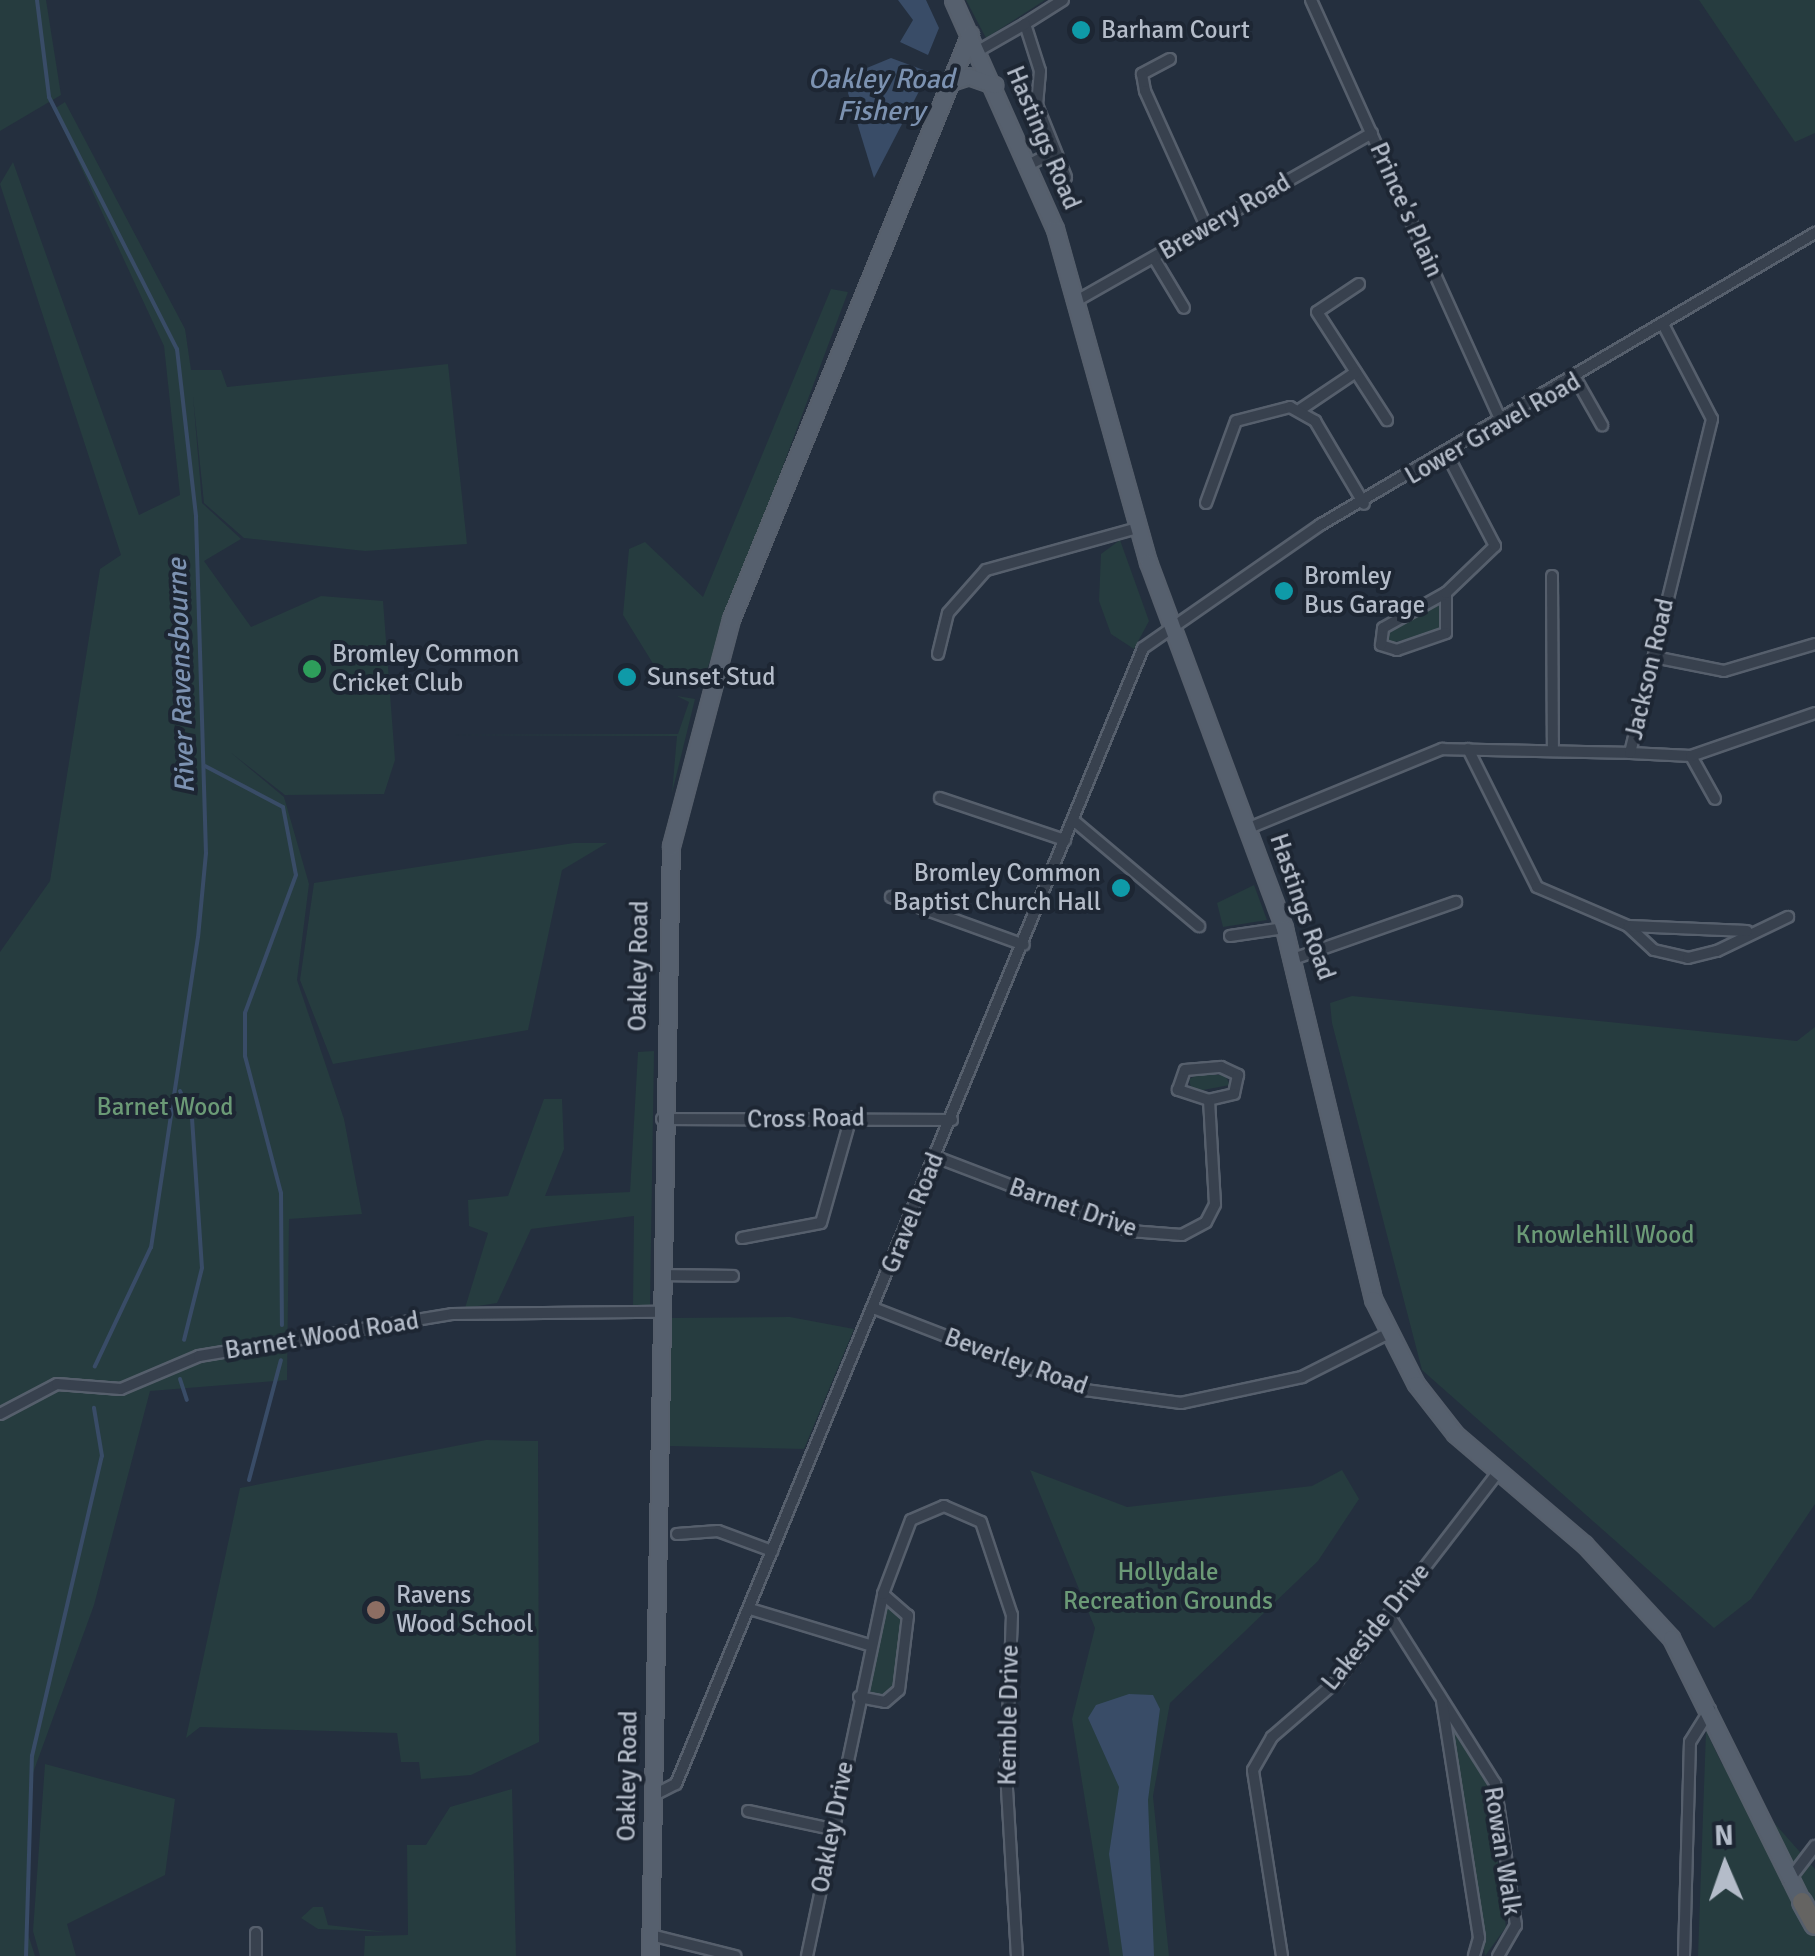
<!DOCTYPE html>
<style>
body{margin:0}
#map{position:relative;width:1815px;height:1956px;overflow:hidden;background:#242f3e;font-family:Signika,sans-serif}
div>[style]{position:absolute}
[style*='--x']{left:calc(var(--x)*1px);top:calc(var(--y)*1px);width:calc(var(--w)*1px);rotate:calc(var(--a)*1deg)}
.green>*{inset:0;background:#263c3f}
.water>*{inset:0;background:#394c67}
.stream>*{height:4px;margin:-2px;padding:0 2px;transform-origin:2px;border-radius:2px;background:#394c67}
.roads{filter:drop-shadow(2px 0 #565f6c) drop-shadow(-2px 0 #565f6c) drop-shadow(0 2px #565f6c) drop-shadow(0 -2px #565f6c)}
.minor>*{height:10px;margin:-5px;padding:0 5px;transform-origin:5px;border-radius:5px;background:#38414e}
.primary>*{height:15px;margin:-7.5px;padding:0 7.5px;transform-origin:7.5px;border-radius:7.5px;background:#56606e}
.trunk>*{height:18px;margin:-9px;padding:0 9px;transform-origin:9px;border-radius:9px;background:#656462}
.dots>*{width:28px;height:28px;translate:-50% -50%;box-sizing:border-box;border:5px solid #1d2633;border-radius:50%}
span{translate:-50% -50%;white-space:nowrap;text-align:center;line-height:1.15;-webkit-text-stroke:8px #1d2633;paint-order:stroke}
.poi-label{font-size:25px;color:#b4bcc9}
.left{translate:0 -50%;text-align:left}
.right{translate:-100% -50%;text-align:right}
.street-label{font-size:25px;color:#b4bcc9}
.park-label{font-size:25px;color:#6b9a76}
.water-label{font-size:28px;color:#7c92b1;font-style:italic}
.north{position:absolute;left:1675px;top:1816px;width:100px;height:100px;-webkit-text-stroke:8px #1d2633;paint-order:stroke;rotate:358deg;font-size:28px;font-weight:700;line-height:40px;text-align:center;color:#b4bcc9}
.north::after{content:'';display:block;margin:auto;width:35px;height:45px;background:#b4bcc9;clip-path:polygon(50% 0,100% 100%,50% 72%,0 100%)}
</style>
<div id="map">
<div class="green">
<div style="clip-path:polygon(0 0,46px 0,61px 95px,0 131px)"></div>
<div style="clip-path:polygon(966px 0,1045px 0,986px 38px)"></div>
<div style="clip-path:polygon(1699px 0,1815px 0,1815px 133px,1795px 142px)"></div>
<div style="clip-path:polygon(65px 102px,185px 329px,191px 370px,221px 370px,227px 387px,448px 364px,467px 544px,365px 551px,244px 538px,204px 503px,193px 396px,202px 503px,241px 539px,204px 561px,251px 627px,321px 596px,383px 601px,395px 760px,384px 794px,285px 795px,230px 752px,284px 797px,309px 884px,297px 980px,344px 1119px,362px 1214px,289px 1219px,287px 1380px,150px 1391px,94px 1605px,33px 1773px,26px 1928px,35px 1956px,0 1956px,0 952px,50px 881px,100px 569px,121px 555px,0 184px,13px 162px,139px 515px,180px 495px,164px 346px,54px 109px)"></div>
<div style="clip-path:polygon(831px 289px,848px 292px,700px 688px,665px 683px,623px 615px,629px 549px,645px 542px,703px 597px)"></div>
<div style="clip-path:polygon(1120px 540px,1149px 621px,1134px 649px,1111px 634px,1099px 601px,1101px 554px)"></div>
<div style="clip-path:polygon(1442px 604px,1443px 630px,1387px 644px,1386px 631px)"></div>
<div style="clip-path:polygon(677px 696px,695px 699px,672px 793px,677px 736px,448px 735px,678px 734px,689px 702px)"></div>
<div style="clip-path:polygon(574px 843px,607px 843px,562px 870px,528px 1030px,333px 1064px,300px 980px,314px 883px)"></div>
<div style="clip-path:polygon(1254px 885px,1267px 920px,1223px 927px,1217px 903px)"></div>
<div style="clip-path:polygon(1352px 996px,1797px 1041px,1815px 1027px,1815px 1504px,1751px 1599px,1714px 1628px,1422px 1370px,1332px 1023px,1330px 1003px)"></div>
<div style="clip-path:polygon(654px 1051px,650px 1305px,633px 1307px,634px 1216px,531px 1229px,497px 1303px,465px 1308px,488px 1233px,469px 1226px,468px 1200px,508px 1196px,544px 1099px,562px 1099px,564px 1149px,545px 1196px,630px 1192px,638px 1052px)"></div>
<div style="clip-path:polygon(1198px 1075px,1225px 1075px,1230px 1085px,1192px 1092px,1189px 1079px)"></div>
<div style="clip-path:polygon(790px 1317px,854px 1329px,804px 1449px,669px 1446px,671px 1318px)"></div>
<div style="clip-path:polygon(486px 1440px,538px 1441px,539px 1742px,471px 1775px,421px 1779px,419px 1762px,401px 1762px,397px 1733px,200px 1727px,186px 1738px,240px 1488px)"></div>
<div style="clip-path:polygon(1030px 1470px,1127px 1507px,1312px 1486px,1342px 1470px,1359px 1499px,1318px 1561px,1170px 1703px,1153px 1796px,1169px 1956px,1110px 1956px,1072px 1719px,1095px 1628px)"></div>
<div style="clip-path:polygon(887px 1602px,904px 1614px,894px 1692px,885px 1698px,867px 1690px)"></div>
<div style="clip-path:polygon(1453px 1726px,1488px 1783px,1506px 1927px,1485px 1956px)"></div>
<div style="clip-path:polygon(1706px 1731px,1722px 1764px,1815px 1869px,1815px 1956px,1698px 1956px)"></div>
<div style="clip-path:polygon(45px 1764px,175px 1799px,165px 1875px,67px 1924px,76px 1956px,40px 1956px,33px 1931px)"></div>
<div style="clip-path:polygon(512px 1789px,516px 1956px,364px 1956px,365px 1936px,408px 1935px,407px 1845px,426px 1845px,450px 1807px)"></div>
<div style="clip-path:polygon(313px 1907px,323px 1907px,328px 1925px,386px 1932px,318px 1929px,301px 1918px)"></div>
</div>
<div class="water">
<div style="clip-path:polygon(898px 0,926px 0,939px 28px,928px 55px,900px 42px,913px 20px)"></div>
<div style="clip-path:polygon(891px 58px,929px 72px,874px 178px,848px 93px,857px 72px)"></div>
<div style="clip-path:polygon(1129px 1694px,1153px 1695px,1160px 1709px,1148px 1800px,1154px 1956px,1123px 1956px,1109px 1854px,1119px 1787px,1088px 1718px,1096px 1705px)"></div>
</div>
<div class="stream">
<div style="--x:37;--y:0;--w:98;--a:82.9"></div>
<div style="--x:49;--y:97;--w:283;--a:63.1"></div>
<div style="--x:177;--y:349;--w:169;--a:83.5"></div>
<div style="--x:196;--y:517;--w:336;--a:88.3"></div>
<div style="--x:206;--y:853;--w:84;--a:95.4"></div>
<div style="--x:198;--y:937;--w:314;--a:98.6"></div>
<div style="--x:151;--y:1247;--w:132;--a:115.2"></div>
<div style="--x:205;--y:766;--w:88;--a:27.7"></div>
<div style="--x:283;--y:807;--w:69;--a:79.2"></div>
<div style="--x:296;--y:875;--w:147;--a:110.3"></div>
<div style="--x:245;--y:1013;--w:43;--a:90"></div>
<div style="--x:245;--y:1056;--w:142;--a:75.3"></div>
<div style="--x:281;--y:1193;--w:132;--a:89.6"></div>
<div style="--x:180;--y:1091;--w:30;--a:66"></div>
<div style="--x:192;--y:1118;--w:150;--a:86.2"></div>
<div style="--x:202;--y:1268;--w:74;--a:104"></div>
<div style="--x:180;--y:1379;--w:22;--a:72"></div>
<div style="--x:249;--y:1480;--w:124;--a:-75.1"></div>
<div style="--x:26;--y:1956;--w:200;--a:-88.3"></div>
<div style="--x:32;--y:1756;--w:308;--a:-76.9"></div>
<div style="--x:102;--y:1456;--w:49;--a:-99.5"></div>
</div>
<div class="roads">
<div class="minor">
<div style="--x:1063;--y:0;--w:45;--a:147.7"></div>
<div style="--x:1025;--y:24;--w:49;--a:72.3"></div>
<div style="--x:1040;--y:71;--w:34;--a:95"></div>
<div style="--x:1037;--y:105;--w:78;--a:68.1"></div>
<div style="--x:1311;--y:0;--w:462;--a:65.7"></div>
<div style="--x:978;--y:51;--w:54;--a:-29.9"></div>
<div style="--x:1170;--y:59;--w:32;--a:152"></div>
<div style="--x:1142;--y:74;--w:17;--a:80"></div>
<div style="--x:1145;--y:91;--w:150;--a:65.7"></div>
<div style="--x:1030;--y:164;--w:27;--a:-27"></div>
<div style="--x:1154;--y:258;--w:58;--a:59"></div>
<div style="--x:1359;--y:284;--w:50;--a:146.3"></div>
<div style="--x:1317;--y:312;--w:129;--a:57.1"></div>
<div style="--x:1078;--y:300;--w:338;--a:-29.6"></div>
<div style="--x:1577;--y:381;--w:51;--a:60.4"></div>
<div style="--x:1301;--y:409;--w:66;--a:-33.9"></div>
<div style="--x:1206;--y:503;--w:87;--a:-69.9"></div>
<div style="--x:1236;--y:421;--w:56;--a:-14.5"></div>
<div style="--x:1290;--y:407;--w:29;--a:29"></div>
<div style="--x:1315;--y:421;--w:96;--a:59.4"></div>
<div style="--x:1552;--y:576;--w:175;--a:89.7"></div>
<div style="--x:1446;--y:593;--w:40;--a:90"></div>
<div style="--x:1446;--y:633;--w:52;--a:160.9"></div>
<div style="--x:1397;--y:650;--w:17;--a:-163"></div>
<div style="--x:1381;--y:645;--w:17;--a:-83"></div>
<div style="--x:1383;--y:628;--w:72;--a:-29.1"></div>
<div style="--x:1446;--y:593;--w:68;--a:-43.8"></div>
<div style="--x:1495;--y:546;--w:104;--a:-117.6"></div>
<div style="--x:938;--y:654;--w:42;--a:-76.3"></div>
<div style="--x:948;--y:613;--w:57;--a:-48.5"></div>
<div style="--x:986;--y:570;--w:157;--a:-15.5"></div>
<div style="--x:1654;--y:657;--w:71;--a:11.3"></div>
<div style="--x:1724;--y:671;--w:95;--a:-16.5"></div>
<div style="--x:1468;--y:749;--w:154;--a:63.4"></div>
<div style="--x:1537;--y:887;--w:99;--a:23.2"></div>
<div style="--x:1628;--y:926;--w:35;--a:43"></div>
<div style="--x:1654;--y:950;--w:35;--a:13"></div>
<div style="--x:1688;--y:958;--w:30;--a:-14"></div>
<div style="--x:1717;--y:951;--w:79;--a:-25.6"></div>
<div style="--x:1630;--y:753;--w:61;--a:2.8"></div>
<div style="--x:1691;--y:756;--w:49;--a:60.8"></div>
<div style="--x:1691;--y:756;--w:131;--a:-19.1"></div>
<div style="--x:940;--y:798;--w:132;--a:18.6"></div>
<div style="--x:1073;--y:820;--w:165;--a:40.1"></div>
<div style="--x:1249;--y:828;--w:209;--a:-22.3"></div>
<div style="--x:1442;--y:749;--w:188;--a:1.2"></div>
<div style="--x:1630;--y:753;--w:344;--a:-76.2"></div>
<div style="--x:1712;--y:419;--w:105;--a:-117.3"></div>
<div style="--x:891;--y:897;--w:141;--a:19.8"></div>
<div style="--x:1629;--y:926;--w:118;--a:2.4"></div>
<div style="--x:1230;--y:936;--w:55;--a:-8.4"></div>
<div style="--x:1293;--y:959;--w:173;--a:-19.3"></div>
<div style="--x:1221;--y:1067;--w:19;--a:25"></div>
<div style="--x:1238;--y:1075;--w:19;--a:102"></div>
<div style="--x:1234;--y:1094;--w:26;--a:167"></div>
<div style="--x:1209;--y:1100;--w:33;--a:-162"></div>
<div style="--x:1178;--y:1090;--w:21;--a:-71"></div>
<div style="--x:1185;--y:1070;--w:36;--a:-5"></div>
<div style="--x:662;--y:1119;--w:290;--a:0.2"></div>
<div style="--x:936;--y:1157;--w:208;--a:20.9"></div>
<div style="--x:1130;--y:1231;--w:52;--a:4.4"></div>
<div style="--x:1182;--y:1235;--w:27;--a:-28"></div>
<div style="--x:1206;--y:1222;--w:20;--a:-63"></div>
<div style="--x:1215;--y:1204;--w:104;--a:-93.3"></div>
<div style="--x:742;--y:1238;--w:80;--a:-10.8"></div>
<div style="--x:821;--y:1223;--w:110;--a:-74.2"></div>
<div style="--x:661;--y:1275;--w:72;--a:0.8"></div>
<div style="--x:873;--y:1308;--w:227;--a:21.1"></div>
<div style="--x:1085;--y:1390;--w:97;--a:7.7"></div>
<div style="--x:1181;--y:1403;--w:124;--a:-12.1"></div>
<div style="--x:1302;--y:1377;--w:97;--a:-26.8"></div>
<div style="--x:0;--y:1414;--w:64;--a:-27.8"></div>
<div style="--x:57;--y:1384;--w:64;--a:4.5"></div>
<div style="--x:121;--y:1389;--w:85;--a:-22.9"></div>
<div style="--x:199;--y:1356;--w:256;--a:-9.4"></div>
<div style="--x:452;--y:1314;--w:207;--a:-0.6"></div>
<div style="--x:677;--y:1534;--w:41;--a:-4.2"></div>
<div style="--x:718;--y:1531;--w:58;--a:20.3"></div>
<div style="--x:750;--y:1609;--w:124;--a:16.8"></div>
<div style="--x:1389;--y:1615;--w:199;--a:57.8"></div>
<div style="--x:1495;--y:1783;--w:144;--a:81.6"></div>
<div style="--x:1516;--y:1925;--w:36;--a:120"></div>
<div style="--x:859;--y:1697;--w:26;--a:11"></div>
<div style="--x:885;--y:1702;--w:18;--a:-41"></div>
<div style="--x:899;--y:1690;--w:75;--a:-83.1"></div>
<div style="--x:908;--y:1616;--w:33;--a:-139"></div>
<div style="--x:1442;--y:1701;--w:240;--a:81.1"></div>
<div style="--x:1479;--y:1938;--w:19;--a:106"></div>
<div style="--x:652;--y:1796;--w:27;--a:-27"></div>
<div style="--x:676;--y:1784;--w:1228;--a:-67.65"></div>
<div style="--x:1143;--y:648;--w:216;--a:-34.8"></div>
<div style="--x:1320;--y:525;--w:575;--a:-30.54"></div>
<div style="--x:748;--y:1811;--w:85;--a:12.2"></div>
<div style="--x:1789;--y:1880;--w:43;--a:-52.6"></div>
<div style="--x:651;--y:1935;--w:87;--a:14"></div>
<div style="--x:256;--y:1956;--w:23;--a:-90"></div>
<div style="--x:807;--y:1956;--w:370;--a:-78.1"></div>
<div style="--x:883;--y:1594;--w:79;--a:-69.3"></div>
<div style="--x:911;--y:1520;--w:36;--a:-23"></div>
<div style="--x:944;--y:1506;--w:40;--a:23.4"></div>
<div style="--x:981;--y:1522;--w:98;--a:71.6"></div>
<div style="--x:1012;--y:1615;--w:157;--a:92.2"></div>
<div style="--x:1006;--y:1772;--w:184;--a:86.6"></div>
<div style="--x:1282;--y:1956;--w:188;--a:-98.9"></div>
<div style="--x:1253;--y:1770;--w:38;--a:-60"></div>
<div style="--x:1272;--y:1737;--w:87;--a:-40.8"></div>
<div style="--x:1338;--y:1680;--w:262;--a:-52.4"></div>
<div style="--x:1684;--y:1956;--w:214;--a:-88.4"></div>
<div style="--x:1690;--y:1742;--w:38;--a:-58"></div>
</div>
<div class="primary">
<div style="--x:953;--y:0;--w:251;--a:66"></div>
<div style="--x:1055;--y:229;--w:346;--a:74.4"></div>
<div style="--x:1148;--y:562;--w:390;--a:69.6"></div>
<div style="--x:1284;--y:928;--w:382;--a:76.5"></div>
<div style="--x:1373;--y:1299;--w:95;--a:63.2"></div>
<div style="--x:1416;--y:1384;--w:63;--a:52"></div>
<div style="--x:1455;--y:1434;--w:170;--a:40.5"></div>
<div style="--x:1584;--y:1544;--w:128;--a:47.2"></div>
<div style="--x:1671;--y:1638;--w:295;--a:63.6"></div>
<div style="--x:944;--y:84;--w:25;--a:-18"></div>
<div style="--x:968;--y:76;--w:28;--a:19"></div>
<div style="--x:650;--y:1956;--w:1110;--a:-88.92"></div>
<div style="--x:671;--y:846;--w:235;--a:-75.2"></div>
<div style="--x:731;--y:619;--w:632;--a:-67.78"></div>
</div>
<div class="trunk">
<div style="--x:1802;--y:1902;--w:26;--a:61"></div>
</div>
</div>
<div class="dots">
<div style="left:1081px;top:30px;background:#0f9aa8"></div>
<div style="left:1284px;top:591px;background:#0f9aa8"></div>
<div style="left:312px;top:669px;background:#2e9e5b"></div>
<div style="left:627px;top:677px;background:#0f9aa8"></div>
<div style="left:1121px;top:888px;background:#0f9aa8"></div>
<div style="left:376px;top:1610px;background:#8d6e63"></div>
</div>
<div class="poi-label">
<span class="left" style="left:1101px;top:30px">Barham Court</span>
<span class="left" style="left:1304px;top:591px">Bromley<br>Bus Garage</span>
<span class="left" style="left:332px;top:669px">Bromley Common<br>Cricket Club</span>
<span class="left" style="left:647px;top:677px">Sunset Stud</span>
<span class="right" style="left:1101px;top:888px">Bromley Common<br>Baptist Church Hall</span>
<span class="left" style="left:396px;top:1610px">Ravens<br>Wood School</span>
</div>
<div class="street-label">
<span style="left:1043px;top:138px;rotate:67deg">Hastings Road</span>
<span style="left:1406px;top:210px;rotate:66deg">Prince's Plain</span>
<span style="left:1225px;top:217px;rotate:-30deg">Brewery Road</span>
<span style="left:1493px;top:429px;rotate:-30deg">Lower Gravel Road</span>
<span style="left:1650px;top:669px;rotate:-77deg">Jackson Road</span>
<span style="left:1302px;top:907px;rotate:71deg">Hastings Road</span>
<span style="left:639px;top:966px;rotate:-89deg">Oakley Road</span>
<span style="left:806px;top:1119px;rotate:-1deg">Cross Road</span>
<span style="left:1073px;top:1208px;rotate:19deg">Barnet Drive</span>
<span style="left:913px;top:1213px;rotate:-68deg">Gravel Road</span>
<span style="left:322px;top:1336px;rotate:-9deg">Barnet Wood Road</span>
<span style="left:1016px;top:1362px;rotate:20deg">Beverley Road</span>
<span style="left:1376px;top:1627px;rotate:-51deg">Lakeside Drive</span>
<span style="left:1009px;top:1715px;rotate:-89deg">Kemble Drive</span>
<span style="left:628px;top:1776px;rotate:-89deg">Oakley Road</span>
<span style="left:833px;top:1827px;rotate:-79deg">Oakley Drive</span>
<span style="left:1502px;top:1851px;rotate:81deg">Rowan Walk</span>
</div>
<div class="park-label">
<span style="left:165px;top:1107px">Barnet Wood</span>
<span style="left:1605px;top:1235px">Knowlehill Wood</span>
<span style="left:1168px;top:1587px">Hollydale<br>Recreation Grounds</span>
</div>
<div class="water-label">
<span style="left:881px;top:95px">Oakley Road<br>Fishery</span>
<span style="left:181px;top:676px;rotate:-92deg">River Ravensbourne</span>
</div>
<div class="north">N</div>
</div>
